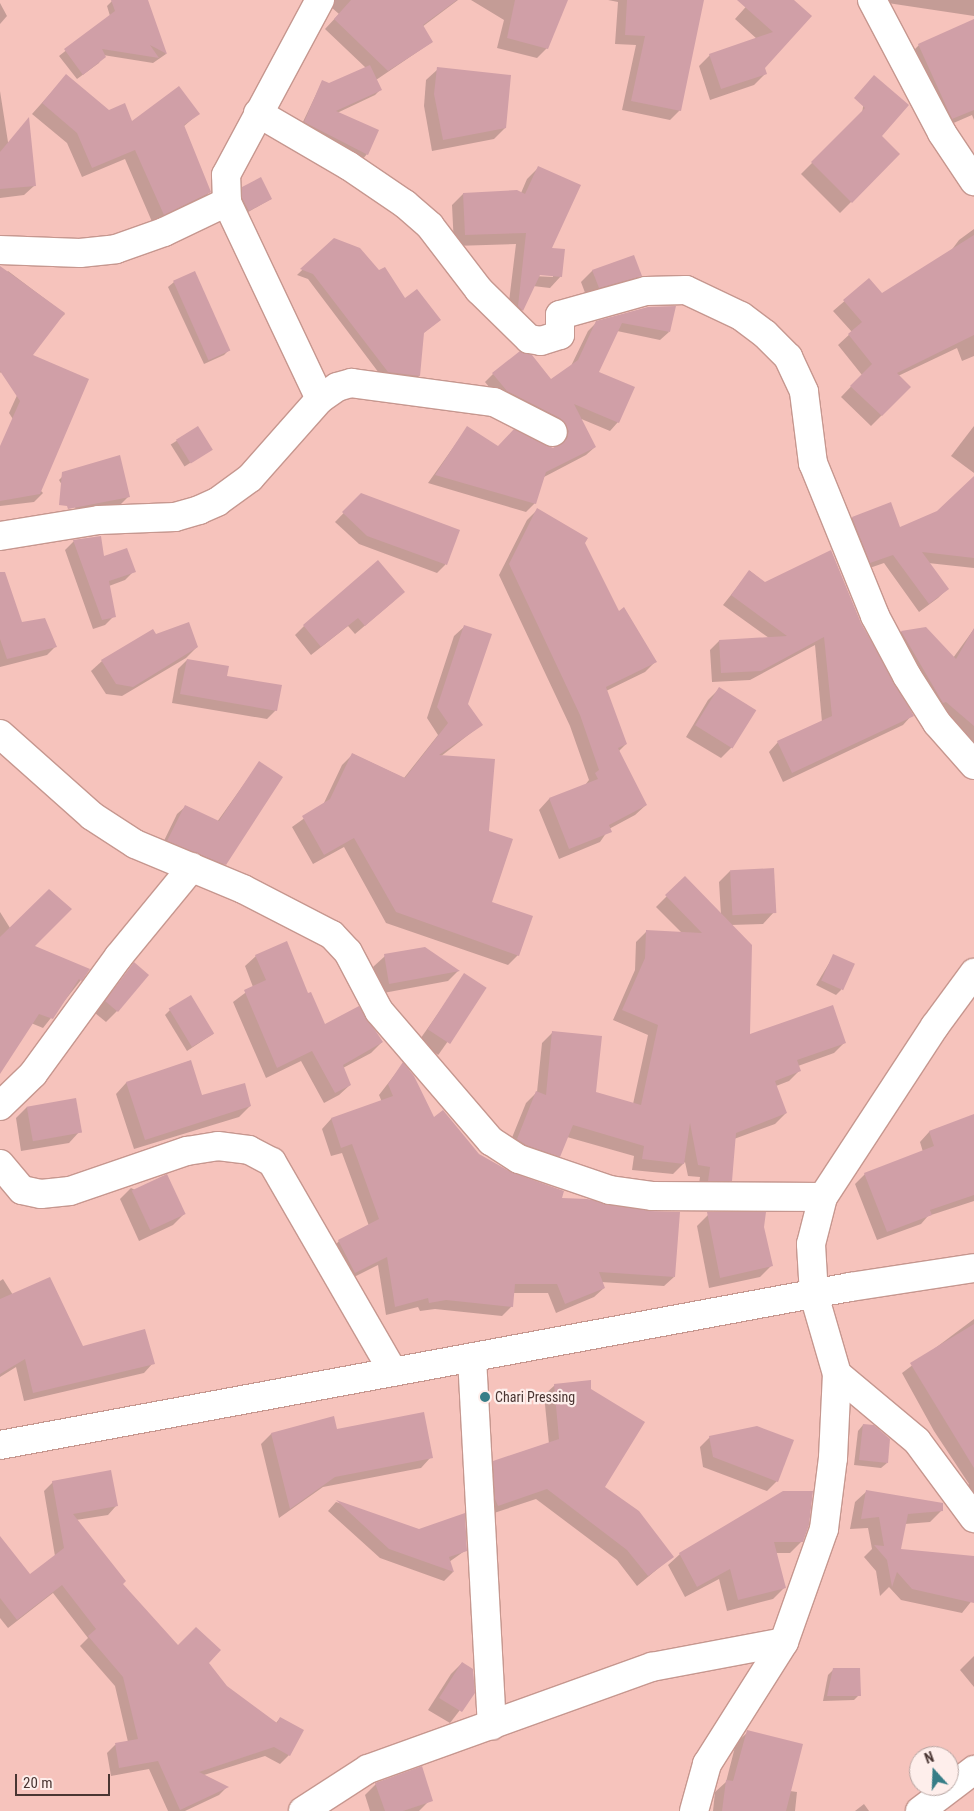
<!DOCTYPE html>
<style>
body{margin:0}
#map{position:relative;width:974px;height:1811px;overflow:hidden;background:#f6c3bc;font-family:"Roboto Condensed",sans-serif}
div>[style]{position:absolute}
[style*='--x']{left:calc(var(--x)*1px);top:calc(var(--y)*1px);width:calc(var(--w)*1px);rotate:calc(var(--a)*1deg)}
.shadow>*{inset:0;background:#0003;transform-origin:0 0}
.building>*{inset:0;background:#d09fa7;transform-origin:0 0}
.roads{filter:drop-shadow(1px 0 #c6978f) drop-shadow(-1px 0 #c6978f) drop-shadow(0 1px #c6978f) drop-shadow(0 -1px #c6978f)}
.street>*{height:28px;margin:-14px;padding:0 14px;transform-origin:14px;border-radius:14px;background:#fff}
.secondary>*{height:28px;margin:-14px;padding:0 14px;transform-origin:14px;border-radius:14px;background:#fff}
.dots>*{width:14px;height:14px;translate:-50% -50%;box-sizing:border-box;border:2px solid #feeeeb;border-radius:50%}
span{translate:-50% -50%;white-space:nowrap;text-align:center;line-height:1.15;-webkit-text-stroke:4.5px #feeeeb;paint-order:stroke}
.poi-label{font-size:14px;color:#493532}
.left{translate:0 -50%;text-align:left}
.north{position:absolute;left:909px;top:1746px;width:50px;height:50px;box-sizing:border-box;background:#feeeeb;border:1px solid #b6a4a1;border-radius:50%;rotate:340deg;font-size:14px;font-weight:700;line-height:20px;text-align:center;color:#493532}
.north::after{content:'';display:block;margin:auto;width:18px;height:22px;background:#367d87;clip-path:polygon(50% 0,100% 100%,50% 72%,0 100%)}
.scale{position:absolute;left:15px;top:1774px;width:95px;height:22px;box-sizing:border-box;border:2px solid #493532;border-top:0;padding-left:6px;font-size:15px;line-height:18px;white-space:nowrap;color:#493532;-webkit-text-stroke:4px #feeeeb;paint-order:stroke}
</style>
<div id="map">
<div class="shadow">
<div style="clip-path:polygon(146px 0,166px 54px,153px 63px,103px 55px,99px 63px,77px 79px,59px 56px,110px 16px,107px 6px,112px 1px)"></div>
<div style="clip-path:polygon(323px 0,458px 0,422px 27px,432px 42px,376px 80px,380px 90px,375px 95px,337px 113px,367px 154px,362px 160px,300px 128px,322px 82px,329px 85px,366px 68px,325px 29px,339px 14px)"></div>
<div style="clip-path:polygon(471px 0,567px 0,547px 48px,537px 58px,497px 48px,504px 20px)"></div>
<div style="clip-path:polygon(608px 0,702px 0,680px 110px,670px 120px,622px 110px,636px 45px,615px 44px,618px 2px)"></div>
<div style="clip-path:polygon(752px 0,792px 0,764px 67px,766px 73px,754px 85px,710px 100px,699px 66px,710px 55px,757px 39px,735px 19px)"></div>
<div style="clip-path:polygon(882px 0,974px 0,974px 16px,881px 2px)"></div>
<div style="clip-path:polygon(0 3px,7px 16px,0 24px)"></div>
<div style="clip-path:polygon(974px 21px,974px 120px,972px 115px,942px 128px,909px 55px,919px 45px)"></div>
<div style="clip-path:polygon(438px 69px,505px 128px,494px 139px,432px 151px,424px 106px,426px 80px)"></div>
<div style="clip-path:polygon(66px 76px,109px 112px,132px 122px,198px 114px,183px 127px,210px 192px,199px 202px,153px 224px,125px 159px,82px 177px,67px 143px,32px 114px)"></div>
<div style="clip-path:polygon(866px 89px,880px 136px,899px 154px,840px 213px,801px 174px,862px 113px)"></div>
<div style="clip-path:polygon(0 91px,8px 142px,34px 186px,24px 195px,0 198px)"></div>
<div style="clip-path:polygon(evenodd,539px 167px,550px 249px,561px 276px,550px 288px,533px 286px,522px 310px,511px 321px,507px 318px,516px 244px,454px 246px,452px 205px,463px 194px,521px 193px,527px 179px,539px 167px,534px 273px,553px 275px,553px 277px,533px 276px,534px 273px)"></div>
<div style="clip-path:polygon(243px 188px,271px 199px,243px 215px,237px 194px)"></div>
<div style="clip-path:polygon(974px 229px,974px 356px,962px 361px,957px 348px,898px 376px,910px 387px,871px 426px,841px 397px,862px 375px,838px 345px,852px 332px,833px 311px,869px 280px,882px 295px,950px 252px,959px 240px)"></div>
<div style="clip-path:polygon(334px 239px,404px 300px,440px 320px,422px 334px,419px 376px,414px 381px,382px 377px,308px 279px,297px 275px)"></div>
<div style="clip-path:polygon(633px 256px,640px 276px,629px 287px,587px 298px,581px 282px,592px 271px)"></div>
<div style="clip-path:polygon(8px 271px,65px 314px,0 373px,0 279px)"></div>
<div style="clip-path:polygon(174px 282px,229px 350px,224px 355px,204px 364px,168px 287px)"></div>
<div style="clip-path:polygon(649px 308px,669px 332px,660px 340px,617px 331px,597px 372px,618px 422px,610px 431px,579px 418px,595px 447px,586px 455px,544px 477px,535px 503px,526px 512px,428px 483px,467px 428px,498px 447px,553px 449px,560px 445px,561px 439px,499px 399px,485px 382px,493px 374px,551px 381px,571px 366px,588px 331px,597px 322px)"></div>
<div style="clip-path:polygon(28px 371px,44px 467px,9px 413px)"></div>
<div style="clip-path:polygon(974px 426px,974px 473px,951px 456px)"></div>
<div style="left:197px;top:428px;width:26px;height:31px;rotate:58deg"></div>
<div style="clip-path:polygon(0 448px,43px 493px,34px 502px,0 506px)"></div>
<div style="clip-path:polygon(68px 471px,129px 496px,120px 505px,79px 514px,59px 480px)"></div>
<div style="clip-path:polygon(974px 477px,974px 568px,928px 563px,947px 589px,938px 598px,919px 612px,884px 563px,861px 571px,843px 527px,852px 518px,890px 504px,899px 529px,938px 512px)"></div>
<div style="clip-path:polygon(361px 495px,458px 531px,445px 565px,437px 573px,359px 544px,335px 522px)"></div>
<div style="clip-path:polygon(537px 510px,583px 543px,618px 612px,655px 662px,645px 672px,606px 691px,626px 744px,618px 752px,646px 805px,635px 815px,609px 829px,600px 842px,559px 859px,539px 810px,549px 799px,585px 785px,589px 780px,570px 726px,499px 575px,527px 520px)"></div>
<div style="clip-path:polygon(74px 541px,134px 571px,125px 580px,109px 586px,114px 616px,105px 625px,93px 629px,65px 550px)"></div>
<div style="clip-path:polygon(750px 571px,765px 583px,860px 624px,912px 715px,903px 725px,783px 782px,769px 752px,778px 742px,822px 722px,815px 645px,750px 680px,712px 682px,710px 650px,719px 641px,769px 638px,723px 605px)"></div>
<div style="clip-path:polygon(394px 601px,355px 634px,348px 626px,311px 655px,295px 635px,304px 626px)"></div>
<div style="clip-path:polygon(465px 626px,467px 704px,481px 725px,440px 757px,487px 832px,490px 902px,518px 955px,508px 965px,386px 923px,344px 847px,313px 864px,292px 827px,323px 805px,342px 765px,353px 754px,404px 778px,438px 735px,427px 718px,454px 636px)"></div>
<div style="clip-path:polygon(926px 628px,953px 658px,974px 629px,974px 744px,936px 711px,892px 642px,901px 632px)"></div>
<div style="clip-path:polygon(155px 635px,197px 647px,186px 658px,122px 696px,106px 694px,91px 671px,102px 661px)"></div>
<div style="clip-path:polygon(0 638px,55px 647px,47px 655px,0 667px)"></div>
<div style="clip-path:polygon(187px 660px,226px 677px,276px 710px,267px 719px,172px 703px,178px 669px)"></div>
<div style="clip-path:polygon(719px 689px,732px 747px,721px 758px,686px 737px,708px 700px)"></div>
<div style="clip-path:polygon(259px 763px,225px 864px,216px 873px,160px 849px,177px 814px,186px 806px,217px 822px)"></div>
<div style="clip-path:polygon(730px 871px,774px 912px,763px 924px,731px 925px,748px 1036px,845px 1042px,834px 1053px,798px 1066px,799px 1071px,789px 1081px,776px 1086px,786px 1113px,775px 1124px,734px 1139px,731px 1180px,721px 1191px,698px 1191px,700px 1177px,688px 1176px,685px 1162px,673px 1174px,632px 1170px,634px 1156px,567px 1137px,559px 1156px,549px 1166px,507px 1150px,526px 1103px,537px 1092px,542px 1043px,552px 1033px,595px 1093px,633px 1104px,648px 1035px,613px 1020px,635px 970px,636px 942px,646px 932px,682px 933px,656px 907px,685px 878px,721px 915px,719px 882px)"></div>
<div style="clip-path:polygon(0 912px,10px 928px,33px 947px,81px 980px,43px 1028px,31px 1023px,0 1067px)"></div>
<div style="clip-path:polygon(834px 955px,841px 990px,836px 995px,816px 985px)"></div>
<div style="clip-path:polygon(256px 956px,307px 995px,325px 1026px,382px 1042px,371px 1053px,343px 1068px,350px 1085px,339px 1095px,324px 1103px,301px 1061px,266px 1078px,233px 1002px,253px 987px,245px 966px)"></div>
<div style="clip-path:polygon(385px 956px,458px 971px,448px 981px,378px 994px,373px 967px)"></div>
<div style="clip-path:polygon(134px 964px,117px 1011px,106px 1022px,95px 1013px)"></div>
<div style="left:465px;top:975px;width:24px;height:81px;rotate:35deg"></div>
<div style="clip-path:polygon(170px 1010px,213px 1034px,187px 1051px,165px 1015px)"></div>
<div style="clip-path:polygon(190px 1061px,201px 1097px,250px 1106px,239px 1117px,134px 1149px,116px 1094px,126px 1083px)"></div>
<div style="clip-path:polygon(403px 1064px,434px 1119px,478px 1155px,561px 1200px,674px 1277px,664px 1286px,601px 1282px,604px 1288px,594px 1297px,556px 1313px,548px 1293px,513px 1293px,512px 1306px,502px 1316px,435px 1309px,420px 1311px,418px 1307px,386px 1315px,378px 1265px,346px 1281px,330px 1251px,339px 1241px,369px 1226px,342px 1153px,331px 1156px,322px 1129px,331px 1119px,382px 1102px,379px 1095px)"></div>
<div style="clip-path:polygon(27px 1107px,80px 1131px,69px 1143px,21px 1151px,16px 1118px)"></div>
<div style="clip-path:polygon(974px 1116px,974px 1201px,928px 1216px,921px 1224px,877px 1240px,855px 1184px,865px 1174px,923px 1152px,920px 1142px,929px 1132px)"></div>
<div style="clip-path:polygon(131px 1188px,184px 1214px,173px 1225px,139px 1241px,120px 1199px)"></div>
<div style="clip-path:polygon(708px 1215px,763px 1227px,771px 1266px,760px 1277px,709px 1288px,697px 1226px)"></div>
<div style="clip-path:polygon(3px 1279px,13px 1295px,82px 1348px,153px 1363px,144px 1373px,24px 1401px,16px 1367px,0 1377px,0 1281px)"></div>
<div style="clip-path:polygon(974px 1319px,974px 1500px,967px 1486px,969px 1484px,934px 1431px,902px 1373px)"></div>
<div style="clip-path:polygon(555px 1385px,603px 1487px,672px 1557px,637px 1586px,617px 1560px,536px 1499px,488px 1515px,483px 1473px,494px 1462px,549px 1444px,544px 1395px)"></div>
<div style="clip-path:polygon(863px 1425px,887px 1463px,881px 1468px,854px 1465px,858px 1431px)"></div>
<div style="clip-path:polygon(336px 1430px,431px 1457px,421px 1468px,323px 1487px,279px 1518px,261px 1444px,271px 1434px)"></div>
<div style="clip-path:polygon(710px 1437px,777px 1481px,767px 1491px,703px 1467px,700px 1447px)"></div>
<div style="clip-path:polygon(53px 1482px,116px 1506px,108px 1515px,76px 1520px,122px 1584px,178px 1647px,207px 1663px,226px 1687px,276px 1723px,280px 1718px,289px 1755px,280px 1764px,265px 1756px,204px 1775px,227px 1787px,219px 1795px,185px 1811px,168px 1811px,149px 1769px,111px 1776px,107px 1753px,115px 1745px,128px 1742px,115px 1686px,80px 1646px,88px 1638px,53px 1593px,8px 1628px,0 1618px,0 1552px,30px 1576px,55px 1556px,44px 1491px)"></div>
<div style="clip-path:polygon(867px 1491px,941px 1511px,930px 1522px,905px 1524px,900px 1550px,974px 1558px,974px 1598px,962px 1613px,901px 1600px,889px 1587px,880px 1596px,876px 1571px,864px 1557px,872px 1549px,868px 1528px,850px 1529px,855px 1502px)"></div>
<div style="clip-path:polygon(783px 1493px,802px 1541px,790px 1553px,775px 1553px,784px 1588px,773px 1599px,727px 1611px,719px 1579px,685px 1597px,668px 1565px,680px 1554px)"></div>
<div style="clip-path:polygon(336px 1502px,419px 1530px,466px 1550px,449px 1562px,453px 1572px,444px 1581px,380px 1558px,328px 1511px)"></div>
<div style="clip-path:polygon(974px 1656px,974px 1687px,960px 1670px)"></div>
<div style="clip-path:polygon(462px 1663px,473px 1693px,450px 1723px,428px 1710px,451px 1674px)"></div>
<div style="clip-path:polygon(833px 1670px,859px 1695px,854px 1700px,823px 1701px,828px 1675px)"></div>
<div style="clip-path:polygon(748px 1732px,790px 1791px,797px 1792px,795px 1811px,713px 1811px,715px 1792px,726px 1782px,736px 1743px)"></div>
<div style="clip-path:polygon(376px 1784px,429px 1801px,419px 1811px,370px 1811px,365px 1795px)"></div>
<div style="clip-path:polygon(864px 1804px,869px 1811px,855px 1811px)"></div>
</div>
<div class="building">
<div style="clip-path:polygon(111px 0,148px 0,167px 54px,150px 45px,159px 58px,102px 49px,106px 57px,83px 75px,64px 49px,115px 11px)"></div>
<div style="clip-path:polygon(351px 0,457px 0,423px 25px,433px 42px,388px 71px,334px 19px)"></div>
<div style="clip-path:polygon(515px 0,568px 0,548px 49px,507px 38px)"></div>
<div style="clip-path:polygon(627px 0,704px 0,681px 111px,631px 101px,645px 36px,625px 35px)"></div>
<div style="clip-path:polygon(737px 0,794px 0,812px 16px,765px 68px,767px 74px,721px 89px,709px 54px,773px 32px)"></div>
<div style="clip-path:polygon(974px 19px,974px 110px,952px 119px,918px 44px)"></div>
<div style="clip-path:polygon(370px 65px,382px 90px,336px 111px,379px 130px,368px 155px,304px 122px,322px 80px,329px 83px)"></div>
<div style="clip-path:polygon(437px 67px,511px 75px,506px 128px,443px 140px,434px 94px)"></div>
<div style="clip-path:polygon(66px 74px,109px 110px,125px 103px,132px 121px,179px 86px,200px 114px,184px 125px,211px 192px,164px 215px,135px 150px,92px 168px,77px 133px,42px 103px)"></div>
<div style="clip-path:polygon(874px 75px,909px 105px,882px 136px,900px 154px,852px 203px,811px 162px,865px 108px,854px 98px)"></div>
<div style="clip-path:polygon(29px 117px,36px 186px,0 189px,0 152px)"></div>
<div style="clip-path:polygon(538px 166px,581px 185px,552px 248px,565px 249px,562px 277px,540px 275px,523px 311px,518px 306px,526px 233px,465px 235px,463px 193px,517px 190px,525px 194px)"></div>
<div style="clip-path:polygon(261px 177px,272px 199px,249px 211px,242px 198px,242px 187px)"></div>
<div style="clip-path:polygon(974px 235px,974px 335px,897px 373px,911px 387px,882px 416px,850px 386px,872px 364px,848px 334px,862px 322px,843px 300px,869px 278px,882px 293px)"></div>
<div style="clip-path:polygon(334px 238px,360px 248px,379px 270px,385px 267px,405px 298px,417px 289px,441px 320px,424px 333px,420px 376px,388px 372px,313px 274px,300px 269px)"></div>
<div style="clip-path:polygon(634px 255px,642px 276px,599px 288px,592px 270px)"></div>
<div style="clip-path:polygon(0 266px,65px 313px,33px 355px,89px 379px,40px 494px,0 501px,0 446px,20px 401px,0 371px)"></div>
<div style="left:195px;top:271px;width:87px;height:24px;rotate:66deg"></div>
<div style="clip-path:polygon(676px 306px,670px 332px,622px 323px,599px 372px,635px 387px,619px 423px,574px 404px,596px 447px,546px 472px,536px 504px,435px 475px,467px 426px,498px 446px,514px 429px,553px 448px,567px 439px,569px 431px,560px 418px,507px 391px,492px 373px,520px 351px,532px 355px,551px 379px,578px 360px,596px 321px,648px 307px)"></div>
<div style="left:198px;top:426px;width:28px;height:26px;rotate:58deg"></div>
<div style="clip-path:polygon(120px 455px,130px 497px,68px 509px,67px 506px,59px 505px,62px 472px)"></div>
<div style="clip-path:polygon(974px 476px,974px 558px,922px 552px,949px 589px,929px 604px,893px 555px,870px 563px,852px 517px,891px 502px,900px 527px,937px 511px)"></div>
<div style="clip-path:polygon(361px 493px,460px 530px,447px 565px,367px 536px,342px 512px)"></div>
<div style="clip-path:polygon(537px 508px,588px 538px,585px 543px,619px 611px,624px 607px,657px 662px,606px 687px,627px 744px,618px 748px,647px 805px,609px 825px,612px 832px,569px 849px,549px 798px,598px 779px,595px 773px,599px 770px,580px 715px,509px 564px)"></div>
<div style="clip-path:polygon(101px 536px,104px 556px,127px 548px,136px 572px,109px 581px,116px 617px,102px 620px,73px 540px)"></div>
<div style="clip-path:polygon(831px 550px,861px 623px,914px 716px,792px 773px,777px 741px,832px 716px,824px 637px,761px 671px,721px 673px,719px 640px,787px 636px,731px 595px,749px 570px,765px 582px)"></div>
<div style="clip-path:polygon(378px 560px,405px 592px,365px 626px,358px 618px,321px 647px,303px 625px)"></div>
<div style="clip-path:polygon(0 572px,5px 572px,22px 622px,45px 618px,57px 647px,7px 659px,0 639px)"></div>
<div style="clip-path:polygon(189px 622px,198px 647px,133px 687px,116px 684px,101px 660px,153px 629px,156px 634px)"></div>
<div style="clip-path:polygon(464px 625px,492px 634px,468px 704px,483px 725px,439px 755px,495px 759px,489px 831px,513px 839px,492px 902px,533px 916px,519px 956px,396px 912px,354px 838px,324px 855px,302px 816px,330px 799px,352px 753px,405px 778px,448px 723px,437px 707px)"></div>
<div style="clip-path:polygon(926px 627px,956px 659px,974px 628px,974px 726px,946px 702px,943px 703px,901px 631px)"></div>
<div style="clip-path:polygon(187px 659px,229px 666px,227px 676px,282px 685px,277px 711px,180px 694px)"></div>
<div style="left:719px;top:687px;width:44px;height:45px;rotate:32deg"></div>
<div style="clip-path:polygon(259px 761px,283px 777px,226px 865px,167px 841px,185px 805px,219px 821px)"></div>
<div style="left:774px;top:868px;width:45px;height:44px;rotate:87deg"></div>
<div style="clip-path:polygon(685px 876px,752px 945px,750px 1034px,833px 1005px,846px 1043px,797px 1060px,801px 1071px,775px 1081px,787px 1113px,736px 1133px,732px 1181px,708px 1181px,710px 1167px,698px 1165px,690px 1123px,684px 1164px,642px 1159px,644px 1146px,573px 1125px,560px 1157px,526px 1145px,517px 1139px,536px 1091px,546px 1095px,552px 1031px,602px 1036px,596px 1092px,641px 1105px,658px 1025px,622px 1010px,645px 958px,646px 930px,702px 933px,665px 895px)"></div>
<div style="clip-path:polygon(49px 889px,72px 909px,35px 946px,90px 969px,82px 981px,79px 979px,53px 1019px,39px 1014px,0 1074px,0 937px)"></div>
<div style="clip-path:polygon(287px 941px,308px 993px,311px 992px,325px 1024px,359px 1006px,383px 1042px,343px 1065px,351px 1085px,335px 1093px,312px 1051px,277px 1068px,244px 990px,266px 980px,255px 955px)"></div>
<div style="clip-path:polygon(425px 947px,460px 971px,389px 984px,384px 954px)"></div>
<div style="left:833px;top:954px;width:24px;height:29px;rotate:24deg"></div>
<div style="clip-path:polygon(134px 962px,149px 975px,118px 1012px,105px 1001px)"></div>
<div style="left:464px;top:973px;width:27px;height:67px;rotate:33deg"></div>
<div style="left:191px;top:995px;width:45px;height:26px;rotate:59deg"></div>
<div style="clip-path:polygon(191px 1060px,202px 1095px,245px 1083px,251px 1106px,145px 1140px,126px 1082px)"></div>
<div style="clip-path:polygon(403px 1062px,414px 1076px,434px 1117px,443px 1110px,479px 1154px,511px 1172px,564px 1191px,562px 1198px,587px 1199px,650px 1211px,680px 1212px,675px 1277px,599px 1272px,605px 1288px,565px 1304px,557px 1284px,515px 1284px,513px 1307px,446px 1300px,429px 1303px,428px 1298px,395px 1307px,387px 1257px,355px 1273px,338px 1240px,379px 1219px,352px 1144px,341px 1148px,331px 1118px,393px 1096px,388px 1084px)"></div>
<div style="left:76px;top:1098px;width:35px;height:50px;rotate:80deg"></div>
<div style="clip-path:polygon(974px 1114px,974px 1195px,930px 1210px,932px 1215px,887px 1232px,864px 1173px,934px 1146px,929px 1131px)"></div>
<div style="left:167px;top:1174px;width:44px;height:39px;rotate:65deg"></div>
<div style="clip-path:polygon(707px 1212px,766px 1212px,764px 1227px,773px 1266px,720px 1278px)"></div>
<div style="clip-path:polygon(50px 1277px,83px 1346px,145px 1329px,155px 1364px,33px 1393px,25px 1359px,0 1374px,0 1299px)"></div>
<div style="clip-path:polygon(974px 1324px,974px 1468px,910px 1363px)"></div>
<div style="clip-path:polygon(591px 1380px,591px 1389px,645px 1422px,605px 1487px,639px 1511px,674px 1557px,648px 1576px,627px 1550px,547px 1489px,498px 1506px,495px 1499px,493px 1461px,559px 1439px,554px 1384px)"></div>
<div style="clip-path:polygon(424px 1412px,433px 1458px,335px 1477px,290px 1509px,271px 1433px,334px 1416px,337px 1429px)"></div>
<div style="clip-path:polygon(863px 1424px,874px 1425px,890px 1439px,888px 1463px,859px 1460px)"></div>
<div style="clip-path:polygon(757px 1426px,794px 1440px,778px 1482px,713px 1457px,709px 1436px)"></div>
<div style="clip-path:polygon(111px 1470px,118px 1506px,73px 1514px,126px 1581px,123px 1584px,178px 1645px,196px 1627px,221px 1650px,209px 1663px,227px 1686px,277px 1723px,280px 1717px,304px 1730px,290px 1756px,274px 1747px,199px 1772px,229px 1787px,180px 1810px,158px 1761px,119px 1768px,115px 1743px,138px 1739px,123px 1677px,88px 1636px,96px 1629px,62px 1585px,17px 1620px,0 1598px,0 1536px,30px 1574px,64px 1548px,52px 1481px)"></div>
<div style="clip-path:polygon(866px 1490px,943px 1503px,943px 1511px,908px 1514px,901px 1549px,974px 1556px,974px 1603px,912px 1589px,897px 1572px,892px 1587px,887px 1560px,874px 1545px,884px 1546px,879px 1517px,861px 1519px)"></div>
<div style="clip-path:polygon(783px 1491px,813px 1491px,809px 1525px,803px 1542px,774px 1542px,786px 1588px,738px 1600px,730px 1569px,697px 1587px,679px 1553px)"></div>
<div style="clip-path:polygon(336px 1500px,419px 1529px,465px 1513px,467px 1551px,449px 1557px,454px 1572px,389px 1549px)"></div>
<div style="clip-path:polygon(462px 1662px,473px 1669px,475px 1693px,462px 1712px,439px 1698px)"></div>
<div style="clip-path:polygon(833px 1668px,860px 1668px,861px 1696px,827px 1696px)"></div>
<div style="clip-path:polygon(747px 1730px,803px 1744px,786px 1811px,722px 1811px,726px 1780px,733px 1781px)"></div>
<div style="clip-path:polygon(422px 1766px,433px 1801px,403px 1811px,385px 1811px,375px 1783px)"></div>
</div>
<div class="roads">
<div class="street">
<div style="--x:872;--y:0;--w:150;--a:62.2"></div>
<div style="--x:942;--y:133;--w:58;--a:56.3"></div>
<div style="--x:258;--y:113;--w:105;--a:30.2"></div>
<div style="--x:349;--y:166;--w:68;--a:34.2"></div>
<div style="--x:405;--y:204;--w:33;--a:41"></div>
<div style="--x:430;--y:226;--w:81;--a:52.6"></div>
<div style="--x:479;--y:290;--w:70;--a:44.4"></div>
<div style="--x:529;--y:339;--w:12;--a:9"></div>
<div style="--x:541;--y:341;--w:20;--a:-18"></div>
<div style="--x:560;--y:335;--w:20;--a:-90"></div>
<div style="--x:560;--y:315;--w:89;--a:-15.6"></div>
<div style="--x:646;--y:291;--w:40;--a:-1.4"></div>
<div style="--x:686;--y:290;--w:61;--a:25.3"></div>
<div style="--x:741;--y:316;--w:30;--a:37"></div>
<div style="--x:765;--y:334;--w:33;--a:45"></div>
<div style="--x:788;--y:357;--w:38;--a:65"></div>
<div style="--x:804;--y:392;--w:72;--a:82.8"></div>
<div style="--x:813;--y:463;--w:165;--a:67.9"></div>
<div style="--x:875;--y:616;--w:68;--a:61.9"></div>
<div style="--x:907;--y:676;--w:56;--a:57.4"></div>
<div style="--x:937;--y:723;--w:56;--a:48.6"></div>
<div style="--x:0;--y:250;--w:80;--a:2.1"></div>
<div style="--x:80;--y:253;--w:36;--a:-6"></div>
<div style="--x:116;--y:249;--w:51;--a:-19.5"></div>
<div style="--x:164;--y:232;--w:70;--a:-25.5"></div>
<div style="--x:320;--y:399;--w:218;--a:-115.3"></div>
<div style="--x:227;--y:202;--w:27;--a:-92"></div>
<div style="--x:226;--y:175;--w:199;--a:-61.8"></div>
<div style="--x:0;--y:536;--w:100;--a:-9.2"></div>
<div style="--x:99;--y:520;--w:76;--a:-2.3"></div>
<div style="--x:175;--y:517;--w:25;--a:-16"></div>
<div style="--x:199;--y:510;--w:20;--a:-24"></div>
<div style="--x:217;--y:502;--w:41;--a:-36"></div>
<div style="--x:250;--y:478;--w:106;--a:-48.5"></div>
<div style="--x:320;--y:399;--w:21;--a:-35"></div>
<div style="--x:337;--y:387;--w:15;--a:-16"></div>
<div style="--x:351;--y:383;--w:144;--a:7.6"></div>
<div style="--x:494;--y:402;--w:66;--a:27"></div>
<div style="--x:0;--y:734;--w:123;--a:41.7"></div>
<div style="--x:92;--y:816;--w:51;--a:33.1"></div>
<div style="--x:135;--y:844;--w:117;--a:22.6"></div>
<div style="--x:243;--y:889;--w:100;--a:27.3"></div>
<div style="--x:332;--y:935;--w:23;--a:47"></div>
<div style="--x:348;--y:952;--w:67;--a:62.3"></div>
<div style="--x:379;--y:1011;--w:172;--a:49.3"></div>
<div style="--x:491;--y:1141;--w:33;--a:33"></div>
<div style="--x:519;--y:1159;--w:96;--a:18.8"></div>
<div style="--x:610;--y:1190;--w:42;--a:8.1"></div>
<div style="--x:652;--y:1196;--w:171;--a:0.3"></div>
<div style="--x:0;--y:1106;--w:46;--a:-44.1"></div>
<div style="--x:33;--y:1074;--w:146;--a:-53.9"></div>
<div style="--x:119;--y:956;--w:115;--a:-50.6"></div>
<div style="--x:0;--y:1164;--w:34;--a:50"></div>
<div style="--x:22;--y:1190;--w:19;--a:12"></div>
<div style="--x:41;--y:1194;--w:29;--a:-6"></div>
<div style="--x:70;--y:1191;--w:124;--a:-18.9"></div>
<div style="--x:187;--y:1151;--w:31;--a:-9"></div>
<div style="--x:218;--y:1146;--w:31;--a:7"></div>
<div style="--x:249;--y:1150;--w:26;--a:28"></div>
<div style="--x:272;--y:1162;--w:242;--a:60"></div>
<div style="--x:472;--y:1358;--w:368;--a:86.9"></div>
<div style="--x:837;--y:1374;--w:104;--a:39.9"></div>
<div style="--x:917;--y:1441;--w:96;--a:53.5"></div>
<div style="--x:303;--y:1811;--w:77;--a:-32.9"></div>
<div style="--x:368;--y:1769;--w:302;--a:-19.8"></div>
<div style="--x:652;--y:1667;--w:134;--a:-10.7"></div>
<div style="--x:694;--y:1811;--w:49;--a:-74.5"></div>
<div style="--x:707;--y:1764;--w:144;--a:-57.7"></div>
<div style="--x:784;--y:1642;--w:120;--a:-70.5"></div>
<div style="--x:824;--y:1529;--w:72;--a:-82.8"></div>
<div style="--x:833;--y:1458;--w:84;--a:-87.3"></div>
<div style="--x:837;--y:1374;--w:82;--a:-106.2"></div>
<div style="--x:814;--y:1295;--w:51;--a:-93.4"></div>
<div style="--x:811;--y:1244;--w:49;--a:-75.7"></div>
<div style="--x:823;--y:1197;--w:204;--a:-56.8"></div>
<div style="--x:935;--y:1026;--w:66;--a:-53.7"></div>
<div style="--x:920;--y:1811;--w:68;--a:-37.2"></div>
</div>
<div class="secondary">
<div style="--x:0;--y:1445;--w:865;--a:-10.53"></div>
<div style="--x:850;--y:1287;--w:125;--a:-8.7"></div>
</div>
</div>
<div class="dots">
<div style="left:485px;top:1397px;background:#367d87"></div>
</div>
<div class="poi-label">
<span class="left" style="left:495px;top:1397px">Chari Pressing</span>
</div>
<div class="north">N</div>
<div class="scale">20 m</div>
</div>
